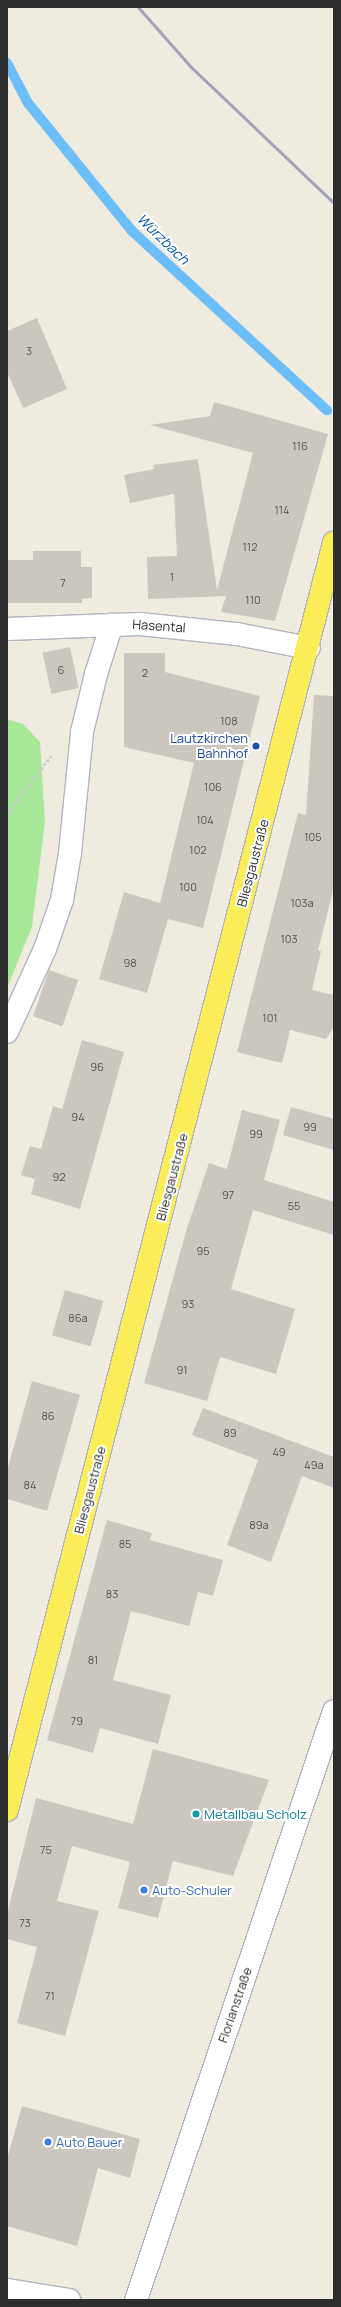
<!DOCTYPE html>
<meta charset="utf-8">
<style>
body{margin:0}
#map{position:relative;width:341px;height:2307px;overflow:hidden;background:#efebdf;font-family:Manrope,sans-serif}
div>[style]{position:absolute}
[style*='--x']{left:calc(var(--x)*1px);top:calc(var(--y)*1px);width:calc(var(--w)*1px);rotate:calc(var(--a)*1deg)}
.green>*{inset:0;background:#a7e998}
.stream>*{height:10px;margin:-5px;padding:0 5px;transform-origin:5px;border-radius:5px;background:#6bbef8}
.building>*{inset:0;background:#cbc7be;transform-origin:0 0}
.path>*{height:2.5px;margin-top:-1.25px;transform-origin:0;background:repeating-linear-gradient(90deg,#cdcdcd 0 3px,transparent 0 5px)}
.roads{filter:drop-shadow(1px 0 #b3b3c1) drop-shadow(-1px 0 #b3b3c1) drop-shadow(0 1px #b3b3c1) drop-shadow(0 -1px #b3b3c1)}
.minor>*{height:22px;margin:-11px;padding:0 11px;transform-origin:11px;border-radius:11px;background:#fff}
.major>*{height:22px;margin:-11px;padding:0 11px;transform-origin:11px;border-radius:11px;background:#fbed58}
.rail>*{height:3px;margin:-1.5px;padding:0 1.5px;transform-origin:1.5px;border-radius:1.5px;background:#a1a1b9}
.dots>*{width:11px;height:11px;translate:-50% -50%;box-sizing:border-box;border:2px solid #fff;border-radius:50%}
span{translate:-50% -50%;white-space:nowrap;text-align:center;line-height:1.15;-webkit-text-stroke:4px #fff;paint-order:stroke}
.number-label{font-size:11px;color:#545451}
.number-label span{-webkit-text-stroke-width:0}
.street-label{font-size:13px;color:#2d2d2d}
.transit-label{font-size:13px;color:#164399}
.right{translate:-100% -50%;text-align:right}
.culture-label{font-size:13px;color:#0d838f}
.left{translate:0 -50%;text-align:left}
.shop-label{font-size:13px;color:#366cbe}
.water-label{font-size:14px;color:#0358ab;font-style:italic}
.frame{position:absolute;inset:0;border:8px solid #2d2d2d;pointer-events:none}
</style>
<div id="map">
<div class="green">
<div style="clip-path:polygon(7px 719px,23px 724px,40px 742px,45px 822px,32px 927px,7px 988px)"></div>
</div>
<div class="stream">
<div style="--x:7;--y:63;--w:45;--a:62.3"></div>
<div style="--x:28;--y:103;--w:165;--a:50.9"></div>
<div style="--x:132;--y:231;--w:265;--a:42.6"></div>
</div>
<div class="building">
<div style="clip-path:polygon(37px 318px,67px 389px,23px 408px,7px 372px,7px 331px)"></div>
<div style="clip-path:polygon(214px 402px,328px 434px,275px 621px,221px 612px,226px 596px,148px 599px,147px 557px,177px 556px,174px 494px,130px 503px,124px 475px,154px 469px,153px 465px,198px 459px,217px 590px,253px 453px,150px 425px,210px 416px)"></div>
<div style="clip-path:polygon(33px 551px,81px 551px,81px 567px,92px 567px,92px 598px,82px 599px,82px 603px,7px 603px,7px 560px,33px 560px)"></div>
<div style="left:70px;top:647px;width:42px;height:28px;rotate:78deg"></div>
<div style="clip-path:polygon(124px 653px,165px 653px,165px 672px,260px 696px,203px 928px,168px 919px,147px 993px,99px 979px,124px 892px,160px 903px,194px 763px,124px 747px)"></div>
<div style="clip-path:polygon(314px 695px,334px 696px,334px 887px,318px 950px,321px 951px,312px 990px,334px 995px,334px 1027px,326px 1039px,290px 1030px,282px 1063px,237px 1052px,298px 813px,306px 815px)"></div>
<div style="left:49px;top:970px;width:31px;height:49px;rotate:19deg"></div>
<div style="clip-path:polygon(82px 1040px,124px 1052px,80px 1209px,31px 1194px,35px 1179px,21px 1175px,30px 1146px,41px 1149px,53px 1106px,62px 1109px)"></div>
<div style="clip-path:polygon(291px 1107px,334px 1119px,334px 1150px,283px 1135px)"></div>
<div style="clip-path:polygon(242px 1110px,280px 1120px,264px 1180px,334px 1202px,334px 1235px,253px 1210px,231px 1289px,295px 1309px,276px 1374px,220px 1357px,207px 1401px,144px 1383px,187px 1228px,209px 1163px,227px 1169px)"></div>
<div style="left:65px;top:1290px;width:40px;height:47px;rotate:16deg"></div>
<div style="clip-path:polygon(32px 1381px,80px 1395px,47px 1511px,7px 1499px,7px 1471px)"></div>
<div style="clip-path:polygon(203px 1408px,334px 1457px,334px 1488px,302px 1476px,271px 1562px,227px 1545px,258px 1460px,192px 1435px)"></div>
<div style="clip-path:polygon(107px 1520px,152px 1533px,150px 1540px,223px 1560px,213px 1596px,198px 1592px,189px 1626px,131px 1611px,113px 1680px,171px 1695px,158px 1744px,100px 1728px,93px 1753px,47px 1740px)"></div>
<div style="clip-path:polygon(153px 1749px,269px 1780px,233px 1876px,173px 1861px,158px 1918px,118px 1908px,130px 1862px,72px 1846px,57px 1901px,99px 1911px,65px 2036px,17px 2023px,37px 1947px,7px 1939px,7px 1914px,36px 1798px,133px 1824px)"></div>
<div style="clip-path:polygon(22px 2106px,140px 2139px,130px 2178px,98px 2168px,77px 2246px,7px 2226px,7px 2159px)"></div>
</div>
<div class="path">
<div style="--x:7;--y:813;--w:72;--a:-52.3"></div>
</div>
<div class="roads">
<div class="minor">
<div style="--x:7;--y:629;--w:133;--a:-2.2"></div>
<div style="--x:140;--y:624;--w:98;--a:5.9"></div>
<div style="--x:237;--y:634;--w:73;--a:11"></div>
<div style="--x:7;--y:1032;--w:91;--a:-65.4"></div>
<div style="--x:45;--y:949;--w:52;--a:-70.9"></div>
<div style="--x:62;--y:900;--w:48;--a:-80.3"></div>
<div style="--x:70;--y:853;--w:122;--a:-84.3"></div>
<div style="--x:82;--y:732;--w:60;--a:-76.4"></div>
<div style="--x:96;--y:674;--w:52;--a:-72.3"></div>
<div style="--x:7;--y:2290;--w:63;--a:9.2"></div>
<div style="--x:136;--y:2300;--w:621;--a:-71.42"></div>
</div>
<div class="major">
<div style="--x:7;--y:1810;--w:1309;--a:-75.53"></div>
</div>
</div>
<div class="rail">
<div style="--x:138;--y:7;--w:80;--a:48.5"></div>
<div style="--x:191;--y:67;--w:197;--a:43.6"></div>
</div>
<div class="dots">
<div style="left:256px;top:746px;background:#1a4fb4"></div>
<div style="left:196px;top:1814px;background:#0f9aa8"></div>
<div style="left:144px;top:1890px;background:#3f7fe0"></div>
<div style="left:48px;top:2142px;background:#3f7fe0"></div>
</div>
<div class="number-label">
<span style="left:29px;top:351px">3</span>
<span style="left:300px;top:446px">116</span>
<span style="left:282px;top:510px">114</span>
<span style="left:250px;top:547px">112</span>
<span style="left:172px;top:577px">1</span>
<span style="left:63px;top:583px">7</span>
<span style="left:253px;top:600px">110</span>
<span style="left:61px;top:670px">6</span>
<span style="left:145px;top:673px">2</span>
<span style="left:229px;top:721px">108</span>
<span style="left:213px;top:787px">106</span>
<span style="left:205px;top:820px">104</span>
<span style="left:313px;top:837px">105</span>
<span style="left:198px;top:850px">102</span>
<span style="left:188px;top:887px">100</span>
<span style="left:302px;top:903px">103a</span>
<span style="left:289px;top:939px">103</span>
<span style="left:130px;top:963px">98</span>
<span style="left:270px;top:1018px">101</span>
<span style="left:97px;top:1067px">96</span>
<span style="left:78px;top:1117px">94</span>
<span style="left:310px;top:1127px">99</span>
<span style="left:256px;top:1134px">99</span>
<span style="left:59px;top:1177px">92</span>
<span style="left:228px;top:1195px">97</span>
<span style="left:294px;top:1206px">55</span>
<span style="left:203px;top:1251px">95</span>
<span style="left:188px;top:1304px">93</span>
<span style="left:78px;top:1318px">86a</span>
<span style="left:182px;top:1370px">91</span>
<span style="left:48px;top:1416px">86</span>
<span style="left:230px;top:1433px">89</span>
<span style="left:279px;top:1452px">49</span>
<span style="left:314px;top:1465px">49a</span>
<span style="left:30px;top:1485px">84</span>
<span style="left:259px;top:1525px">89a</span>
<span style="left:125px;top:1544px">85</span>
<span style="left:112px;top:1594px">83</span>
<span style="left:93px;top:1660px">81</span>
<span style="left:77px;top:1721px">79</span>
<span style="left:46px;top:1850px">75</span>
<span style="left:25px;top:1923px">73</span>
<span style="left:50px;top:1996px">71</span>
</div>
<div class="street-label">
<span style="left:159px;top:626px;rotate:4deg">Hasental</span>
<span style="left:253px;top:863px;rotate:-75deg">Bliesgaustraße</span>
<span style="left:172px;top:1177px;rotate:-75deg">Bliesgaustraße</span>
<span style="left:90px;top:1490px;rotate:-75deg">Bliesgaustraße</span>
<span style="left:235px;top:2005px;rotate:-71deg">Florianstraße</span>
</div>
<div class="transit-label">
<span class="right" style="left:248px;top:746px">Lautzkirchen<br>Bahnhof</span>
</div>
<div class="culture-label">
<span class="left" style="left:204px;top:1814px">Metallbau Scholz</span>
</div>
<div class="shop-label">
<span class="left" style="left:152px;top:1890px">Auto-Schuler</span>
<span class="left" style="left:56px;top:2142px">Auto Bauer</span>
</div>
<div class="water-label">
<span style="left:163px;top:239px;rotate:44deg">Würzbach</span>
</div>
<div class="frame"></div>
</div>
